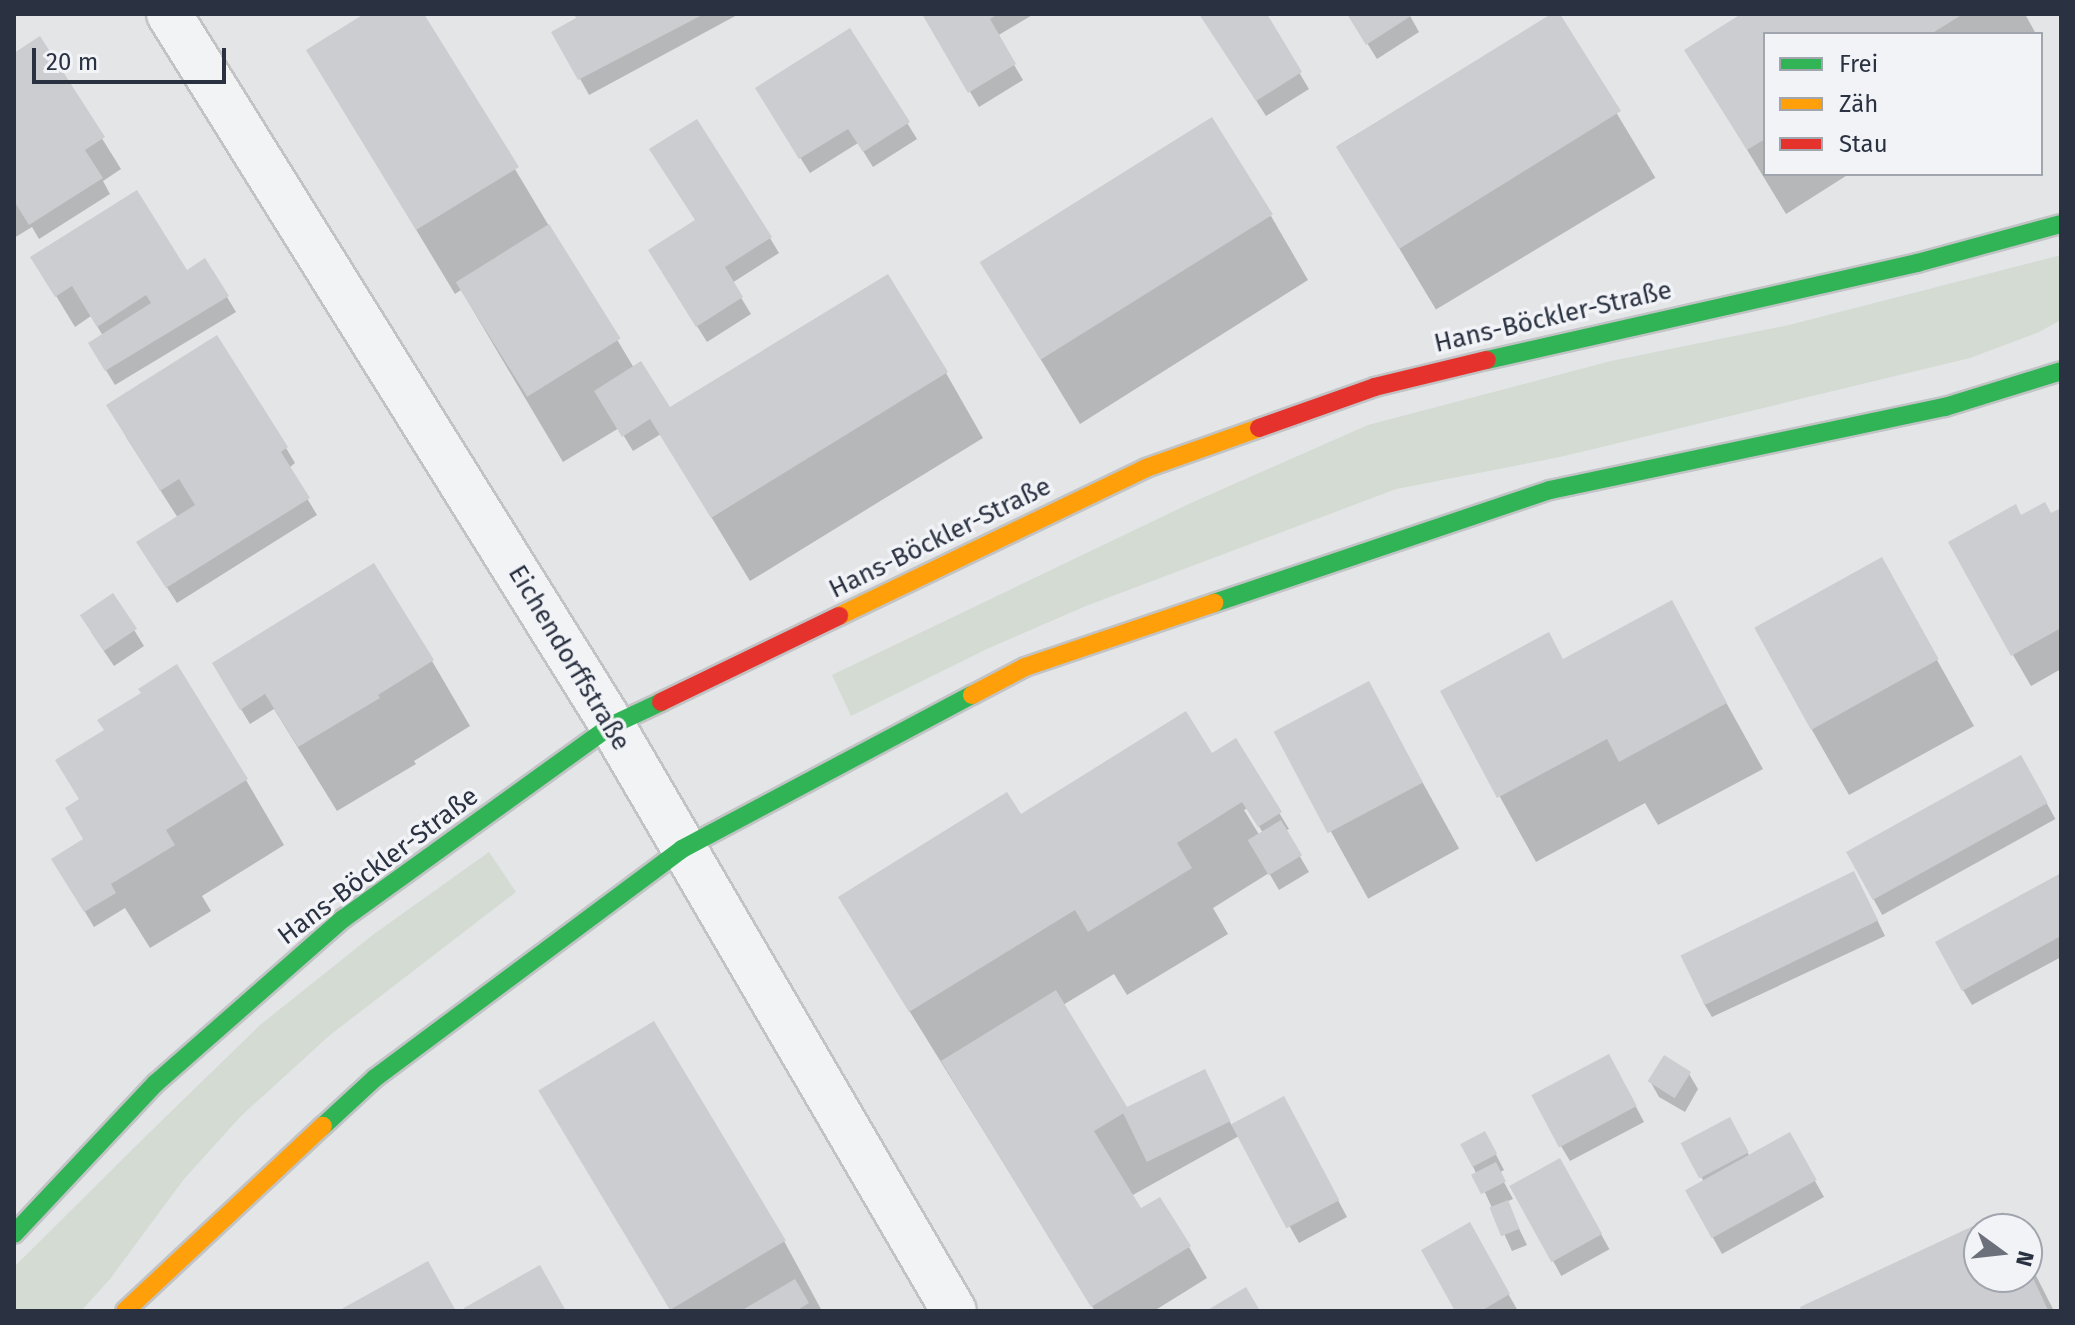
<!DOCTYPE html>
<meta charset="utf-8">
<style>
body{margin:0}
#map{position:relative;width:2075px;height:1325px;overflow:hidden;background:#e3e5e7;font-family:"Fira Sans",sans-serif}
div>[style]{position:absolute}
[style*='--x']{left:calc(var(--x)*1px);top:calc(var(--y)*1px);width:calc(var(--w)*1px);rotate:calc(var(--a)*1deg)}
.green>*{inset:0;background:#d3dbd3}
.shadow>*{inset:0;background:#0003;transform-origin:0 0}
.building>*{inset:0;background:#cbcdd0;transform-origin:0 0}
.roads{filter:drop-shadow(2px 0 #c1c3c5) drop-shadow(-2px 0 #c1c3c5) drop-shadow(0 2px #c1c3c5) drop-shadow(0 -2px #c1c3c5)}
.street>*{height:44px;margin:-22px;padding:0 22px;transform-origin:22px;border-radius:22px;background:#f2f3f5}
.fast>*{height:18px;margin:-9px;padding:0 9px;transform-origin:9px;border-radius:9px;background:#30b455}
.slow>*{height:18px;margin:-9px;padding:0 9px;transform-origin:9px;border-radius:9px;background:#ff9f0a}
.jam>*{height:18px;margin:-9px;padding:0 9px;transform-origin:9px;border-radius:9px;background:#e5322d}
span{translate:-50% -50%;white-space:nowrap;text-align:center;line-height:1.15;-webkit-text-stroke:7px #f1f3f7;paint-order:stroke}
.street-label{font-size:26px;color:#2a3140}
.frame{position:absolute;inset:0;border:16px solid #2a3140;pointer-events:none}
.legend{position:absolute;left:1763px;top:32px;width:280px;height:144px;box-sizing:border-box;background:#f1f3f7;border:2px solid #a1a5ae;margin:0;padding:10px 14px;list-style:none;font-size:24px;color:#2a3140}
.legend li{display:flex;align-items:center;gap:16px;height:40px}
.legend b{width:40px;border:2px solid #a1a5ae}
.north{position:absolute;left:1963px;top:1213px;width:80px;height:80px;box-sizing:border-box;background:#f1f3f7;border:2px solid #a1a5ae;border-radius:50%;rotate:105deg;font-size:22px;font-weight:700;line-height:32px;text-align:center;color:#2a3140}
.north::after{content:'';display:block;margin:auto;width:28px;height:36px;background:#6b707a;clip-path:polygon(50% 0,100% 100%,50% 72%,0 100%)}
.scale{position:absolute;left:32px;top:48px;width:194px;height:36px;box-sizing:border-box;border:4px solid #2a3140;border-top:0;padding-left:10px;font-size:24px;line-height:28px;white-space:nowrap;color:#2a3140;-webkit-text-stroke:6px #f1f3f7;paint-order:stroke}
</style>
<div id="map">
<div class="green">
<div style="clip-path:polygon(2061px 255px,2061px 320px,2039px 332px,1970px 358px,1560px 457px,1396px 489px,1086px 606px,989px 648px,851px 716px,832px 675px,1191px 503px,1368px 425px,1611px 361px,1789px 325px)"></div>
<div style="clip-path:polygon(489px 852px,516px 892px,330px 1035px,241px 1116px,184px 1179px,110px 1279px,81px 1311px,14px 1311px,14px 1267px,149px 1133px,260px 1025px,374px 934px)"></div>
</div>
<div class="shadow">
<div style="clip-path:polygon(368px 14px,422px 14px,634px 368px,669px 409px,946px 373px,983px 438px,750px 581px,661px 434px,633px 451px,619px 428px,563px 462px,461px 290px,455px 294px,308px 51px)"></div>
<div style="clip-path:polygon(579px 14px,739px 14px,589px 95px,554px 32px,578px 19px)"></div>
<div style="clip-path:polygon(924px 14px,1034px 14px,997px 36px,1023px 80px,979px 107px)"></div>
<div style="clip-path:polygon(1201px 14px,1264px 14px,1309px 89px,1266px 116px)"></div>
<div style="clip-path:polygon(1349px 14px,1409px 14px,1419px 32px,1377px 59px)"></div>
<div style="left:1557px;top:14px;width:191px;height:256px;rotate:59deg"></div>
<div style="clip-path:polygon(1745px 14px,2025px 14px,2036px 34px,1765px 34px,1765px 174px,1849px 174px,1786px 214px,1687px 51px)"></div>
<div style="clip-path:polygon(850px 30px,917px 139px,873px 167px,858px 143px,810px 173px,766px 104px)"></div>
<div style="clip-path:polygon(40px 39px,121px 169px,103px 181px,110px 194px,39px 239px,32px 227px,14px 238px,14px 55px)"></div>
<div style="clip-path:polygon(1271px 216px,1308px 280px,1080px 424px,982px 263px)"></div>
<div style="clip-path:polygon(770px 238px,779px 253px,732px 283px,751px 314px,707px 342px,659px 266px)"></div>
<div style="clip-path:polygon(33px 258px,186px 273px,227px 297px,236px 312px,115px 385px,90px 344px,103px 336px,91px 316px,75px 327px)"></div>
<div style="clip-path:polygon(126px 437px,286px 448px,295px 463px,289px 468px,317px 515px,177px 603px,148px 558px,178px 518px)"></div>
<div style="clip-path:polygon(2061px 510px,2061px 669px,2031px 686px,2013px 655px,2021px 517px,2051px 516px)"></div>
<div style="clip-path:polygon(1881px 560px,1974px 726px,1849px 795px,1812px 730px)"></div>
<div style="clip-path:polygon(113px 596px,144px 646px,114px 666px,91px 632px)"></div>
<div style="clip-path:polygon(1671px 603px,1763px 769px,1658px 825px,1645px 803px,1536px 862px,1442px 692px,1564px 661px)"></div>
<div style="clip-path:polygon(432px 661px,470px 726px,414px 761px,416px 764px,337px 811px,274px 709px,250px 724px,214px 664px)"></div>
<div style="left:1368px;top:684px;width:188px;height:104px;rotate:61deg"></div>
<div style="clip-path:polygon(106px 731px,246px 780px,284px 845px,202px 896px,211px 911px,150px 948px,125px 908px,94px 927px,54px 860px,85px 840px,81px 801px)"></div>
<div style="clip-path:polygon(evenodd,1235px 741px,1289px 829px,1285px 831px,1309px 872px,1279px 890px,1269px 873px,1213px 908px,1228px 934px,1127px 995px,1114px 974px,1063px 1005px,1129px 1115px,1213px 1087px,1232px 1126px,1284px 1099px,1347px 1217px,1299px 1243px,1239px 1136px,1131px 1196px,1141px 1211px,1189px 1247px,1207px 1278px,1154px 1311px,1095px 1311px,879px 962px,1021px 817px,1211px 756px,1235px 741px,1248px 808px,1263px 833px,1260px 836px,1244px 810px,1248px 808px)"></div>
<div style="left:2021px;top:757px;width:71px;height:198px;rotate:61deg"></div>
<div style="clip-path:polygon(2061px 875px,2061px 957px,1972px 1005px,1963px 990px)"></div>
<div style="clip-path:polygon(1862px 889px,1885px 936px,1712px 1017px,1703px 1002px)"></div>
<div style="clip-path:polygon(1618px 1073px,1644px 1122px,1570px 1161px,1561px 1146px)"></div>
<div style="clip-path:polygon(1689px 1074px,1698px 1089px,1685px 1112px,1659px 1097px,1650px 1081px)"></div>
<div style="clip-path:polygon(1729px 1120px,1750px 1157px,1789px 1135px,1824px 1197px,1722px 1254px,1687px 1191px,1704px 1182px,1684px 1145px)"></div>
<div style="clip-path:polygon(1463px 1145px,1493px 1149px,1504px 1170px,1499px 1173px,1513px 1199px,1506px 1202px,1527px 1245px,1512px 1251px)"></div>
<div style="clip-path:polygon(579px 1156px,784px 1241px,822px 1311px,671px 1311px)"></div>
<div style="left:1560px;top:1160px;width:102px;height:55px;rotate:61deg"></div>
<div style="clip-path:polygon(2002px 1215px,2010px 1229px,1979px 1229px,1979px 1277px,2027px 1277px,2027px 1258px,2054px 1311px,1803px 1311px)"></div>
<div style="clip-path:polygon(1469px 1225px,1518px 1311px,1458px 1311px)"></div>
</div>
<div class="building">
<div style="clip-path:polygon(364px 14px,424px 14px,519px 167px,416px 230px,306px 50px)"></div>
<div style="clip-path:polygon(574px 14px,704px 14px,578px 80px,551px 32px,576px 18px)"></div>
<div style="clip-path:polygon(922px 14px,998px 14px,990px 19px,1016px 64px,968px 93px)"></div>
<div style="clip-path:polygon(1199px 14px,1267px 14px,1302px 72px,1256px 101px)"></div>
<div style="clip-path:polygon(1347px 14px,1414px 14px,1366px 45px)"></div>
<div style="clip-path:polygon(1551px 14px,1560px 14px,1621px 111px,1399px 249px,1336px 147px)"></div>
<div style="clip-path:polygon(1741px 14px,1963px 14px,1931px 34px,1765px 34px,1765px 139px,1747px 150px,1684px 50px)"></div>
<div style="clip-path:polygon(850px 28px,910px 122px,863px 152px,848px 129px,799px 159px,755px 88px)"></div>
<div style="clip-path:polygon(40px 36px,105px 137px,85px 150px,103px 178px,29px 225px,14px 201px,14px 53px)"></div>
<div style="left:1212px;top:117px;width:115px;height:274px;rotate:58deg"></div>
<div style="clip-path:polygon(697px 119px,772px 237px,725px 267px,743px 297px,696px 327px,648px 250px,695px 220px,649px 149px)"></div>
<div style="clip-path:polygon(137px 190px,187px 270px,205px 258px,229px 296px,105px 371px,88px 343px,151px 303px,146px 295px,97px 327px,72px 286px,55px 297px,30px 257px)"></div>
<div style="left:549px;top:224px;width:135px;height:110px;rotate:58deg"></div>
<div style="clip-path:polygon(888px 274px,948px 372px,711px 518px,650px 419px,622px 437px,594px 391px,641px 361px,670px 407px)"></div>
<div style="clip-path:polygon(217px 335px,288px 447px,281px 452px,310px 498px,166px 588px,136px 542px,195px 505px,179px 479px,160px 491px,106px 405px)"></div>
<div style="clip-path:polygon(2045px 502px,2051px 513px,2061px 508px,2061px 628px,2011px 656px,1948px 542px,2016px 504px,2021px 515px)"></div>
<div style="left:1882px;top:557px;width:117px;height:146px;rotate:61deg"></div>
<div style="clip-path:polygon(374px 563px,434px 660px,378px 695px,380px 698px,298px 747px,265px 694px,240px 710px,212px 663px)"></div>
<div style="left:113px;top:593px;width:43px;height:40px;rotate:56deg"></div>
<div style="clip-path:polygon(1672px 600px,1727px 703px,1619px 762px,1607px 739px,1497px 798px,1440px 691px,1549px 632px,1563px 659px)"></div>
<div style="clip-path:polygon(177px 664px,248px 779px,166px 830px,175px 845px,111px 884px,116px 893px,84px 912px,51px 859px,83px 839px,65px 808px,79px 799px,55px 760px,104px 730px,97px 720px,141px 693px,138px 689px)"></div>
<div style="left:1369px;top:681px;width:115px;height:108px;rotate:62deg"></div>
<div style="clip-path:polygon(1186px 711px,1212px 753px,1236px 738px,1282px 812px,1258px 827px,1242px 802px,1177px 843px,1192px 868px,1088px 932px,1075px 910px,909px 1012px,838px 897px,1007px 792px,1021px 814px)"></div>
<div style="left:2021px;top:755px;width:55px;height:200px;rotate:61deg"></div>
<div style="left:1281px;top:820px;width:41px;height:39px;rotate:59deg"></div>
<div style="left:1854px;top:871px;width:55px;height:193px;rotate:64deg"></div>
<div style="clip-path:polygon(2061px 873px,2061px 936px,1962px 991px,1935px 942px)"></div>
<div style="clip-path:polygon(1056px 990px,1129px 1110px,1094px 1131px,1141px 1208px,1160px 1197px,1191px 1246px,1091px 1307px,941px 1061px)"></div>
<div style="left:654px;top:1021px;width:256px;height:135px;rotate:59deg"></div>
<div style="left:1609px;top:1054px;width:59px;height:88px;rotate:62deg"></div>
<div style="left:1664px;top:1055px;width:32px;height:31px;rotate:32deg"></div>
<div style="left:1205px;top:1069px;width:58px;height:93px;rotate:64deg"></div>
<div style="left:1284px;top:1096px;width:118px;height:60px;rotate:62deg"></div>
<div style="left:1730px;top:1117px;width:40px;height:56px;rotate:62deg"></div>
<div style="left:1485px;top:1131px;width:26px;height:28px;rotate:62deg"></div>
<div style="left:1790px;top:1132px;width:55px;height:120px;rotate:61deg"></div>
<div style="left:1560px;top:1158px;width:87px;height:58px;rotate:61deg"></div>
<div style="left:1496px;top:1162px;width:22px;height:28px;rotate:63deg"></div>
<div style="left:1508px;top:1200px;width:31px;height:20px;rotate:68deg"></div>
<div style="clip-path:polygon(2003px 1212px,2011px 1229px,1979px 1229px,1979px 1277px,2027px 1277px,2027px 1265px,2048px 1310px,1801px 1311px,1800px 1307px)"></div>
<div style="clip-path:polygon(1470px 1222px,1510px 1294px,1481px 1311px,1455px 1311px,1421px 1250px)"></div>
<div style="clip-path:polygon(428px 1261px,456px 1311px,338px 1311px)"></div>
<div style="clip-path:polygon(540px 1265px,566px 1311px,465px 1311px,464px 1308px)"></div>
<div style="clip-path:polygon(795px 1279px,809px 1303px,796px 1311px,744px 1309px)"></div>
<div style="clip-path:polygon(1246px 1287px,1260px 1311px,1206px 1311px)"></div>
</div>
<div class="roads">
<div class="street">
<div style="--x:169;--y:14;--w:838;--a:58.07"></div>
<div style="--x:612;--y:725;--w:678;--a:59.73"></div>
</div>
<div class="fast">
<div style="--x:1487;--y:360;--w:441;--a:-12.7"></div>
<div style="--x:1917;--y:263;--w:149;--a:-15.2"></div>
<div style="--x:1214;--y:603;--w:354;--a:-18.6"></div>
<div style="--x:1550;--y:490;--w:404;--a:-11.9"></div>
<div style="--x:1945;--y:407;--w:121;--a:-17.2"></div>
<div style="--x:323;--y:1126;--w:71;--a:-42.7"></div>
<div style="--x:375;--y:1078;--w:383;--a:-36.7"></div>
<div style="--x:682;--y:849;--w:328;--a:-28"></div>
<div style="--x:14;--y:1234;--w:207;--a:-46.8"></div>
<div style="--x:156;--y:1083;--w:249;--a:-41.3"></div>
<div style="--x:343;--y:919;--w:332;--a:-35.8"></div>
<div style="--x:612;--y:725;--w:54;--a:-25.1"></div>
</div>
<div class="slow">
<div style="--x:839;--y:616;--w:341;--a:-25.7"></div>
<div style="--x:1146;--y:468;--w:120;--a:-19.5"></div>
<div style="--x:972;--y:695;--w:60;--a:-27.8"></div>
<div style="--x:1025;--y:667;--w:200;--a:-18.7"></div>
<div style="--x:125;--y:1311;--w:271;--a:-43.1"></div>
</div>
<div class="jam">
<div style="--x:1259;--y:428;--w:123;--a:-19.5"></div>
<div style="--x:1375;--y:387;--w:115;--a:-13.6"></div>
<div style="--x:661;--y:702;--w:198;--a:-25.8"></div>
</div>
</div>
<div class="street-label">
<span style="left:1553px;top:317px;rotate:-13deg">Hans-Böckler-Straße</span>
<span style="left:940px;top:538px;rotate:-26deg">Hans-Böckler-Straße</span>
<span style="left:569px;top:658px;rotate:59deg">Eichendorffstraße</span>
<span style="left:378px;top:866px;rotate:-37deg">Hans-Böckler-Straße</span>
</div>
<div class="frame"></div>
<ul class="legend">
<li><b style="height:10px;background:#30b455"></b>Frei</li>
<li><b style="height:10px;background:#ff9f0a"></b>Zäh</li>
<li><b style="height:10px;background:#e5322d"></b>Stau</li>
</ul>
<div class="north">N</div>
<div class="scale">20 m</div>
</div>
